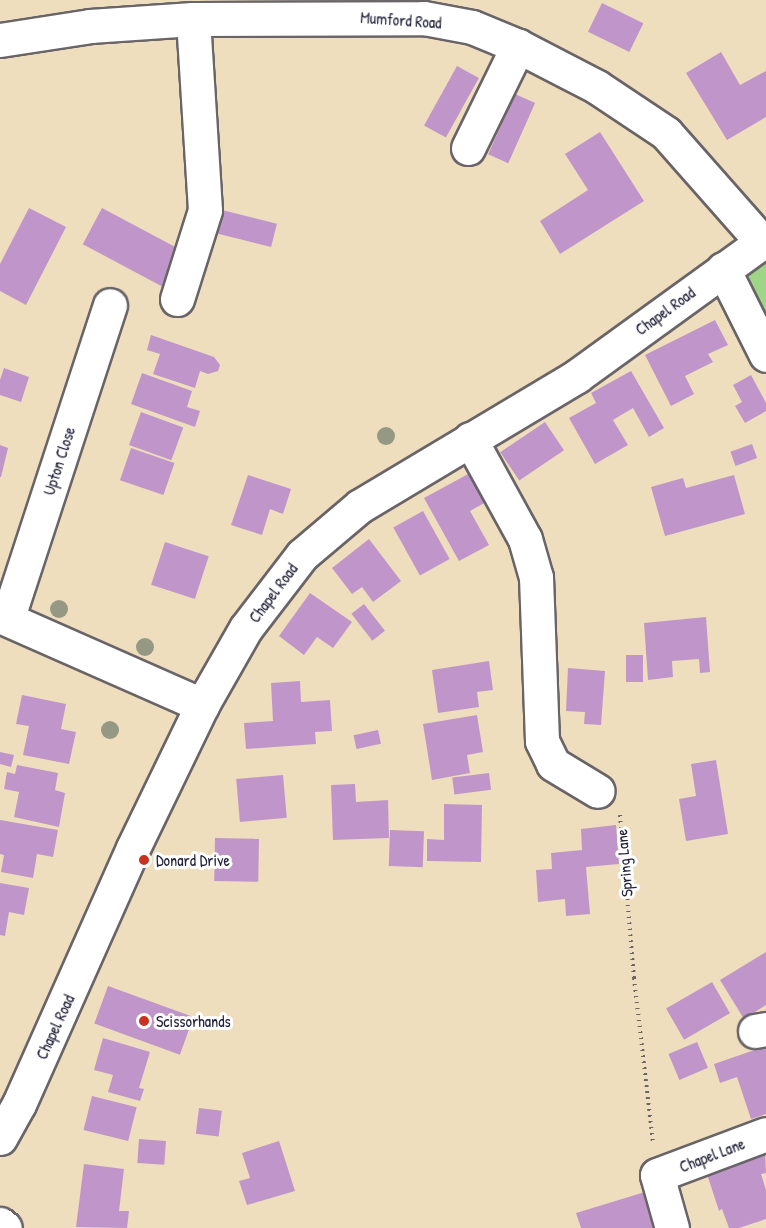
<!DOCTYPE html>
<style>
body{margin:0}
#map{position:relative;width:766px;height:1228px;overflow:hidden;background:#eedebd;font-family:"Patrick Hand",sans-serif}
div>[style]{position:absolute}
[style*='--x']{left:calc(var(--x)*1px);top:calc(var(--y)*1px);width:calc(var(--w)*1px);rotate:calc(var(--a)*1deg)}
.green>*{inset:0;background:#9ed586}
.building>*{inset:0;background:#c096ca;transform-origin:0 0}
.path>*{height:4px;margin-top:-2px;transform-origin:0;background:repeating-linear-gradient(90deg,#696468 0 1.5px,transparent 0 6px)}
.roads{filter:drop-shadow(2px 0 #696468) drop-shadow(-2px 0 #696468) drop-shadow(0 2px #696468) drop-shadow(0 -2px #696468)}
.minor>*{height:33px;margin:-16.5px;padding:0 16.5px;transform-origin:16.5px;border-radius:16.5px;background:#fff}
.trees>*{width:18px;height:18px;margin:-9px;border-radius:50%;background:#959984}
.dots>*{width:16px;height:16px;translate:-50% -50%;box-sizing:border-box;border:3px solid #fff;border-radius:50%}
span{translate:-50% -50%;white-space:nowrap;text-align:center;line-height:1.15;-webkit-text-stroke:6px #fff;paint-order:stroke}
.street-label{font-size:16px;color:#22223b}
.poi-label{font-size:16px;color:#22223b}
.left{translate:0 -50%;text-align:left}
</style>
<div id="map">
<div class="green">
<div style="clip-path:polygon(766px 263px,766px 337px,735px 279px)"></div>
</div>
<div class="building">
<div style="left:602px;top:3px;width:46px;height:32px;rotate:26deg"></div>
<div style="clip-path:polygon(721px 52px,740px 85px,766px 71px,766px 117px,727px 140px,686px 73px)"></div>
<div style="left:457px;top:66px;width:25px;height:68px;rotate:29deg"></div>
<div style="left:515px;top:94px;width:22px;height:66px;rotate:24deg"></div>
<div style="clip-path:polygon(600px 132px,644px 201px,560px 254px,540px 221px,588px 190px,565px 154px)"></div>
<div style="left:210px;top:207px;width:69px;height:24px;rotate:14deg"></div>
<div style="clip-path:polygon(29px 208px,66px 227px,26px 305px,0 291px,0 264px)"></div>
<div style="left:102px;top:208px;width:90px;height:41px;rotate:28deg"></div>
<div style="clip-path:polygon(715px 320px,728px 345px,708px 354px,713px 362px,685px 376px,694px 394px,671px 406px,645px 355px)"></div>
<div style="clip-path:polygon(151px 335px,214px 357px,220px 365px,218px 371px,208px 374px,200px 371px,195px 388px,153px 374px,160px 354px,147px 350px)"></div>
<div style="clip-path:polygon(4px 368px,29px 377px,21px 402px,0 395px,0 380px)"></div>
<div style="clip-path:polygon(631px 371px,664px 428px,649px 437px,633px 408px,613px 420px,628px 445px,595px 464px,569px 418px,596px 403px,591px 393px)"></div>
<div style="clip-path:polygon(142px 373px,192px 391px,187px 407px,200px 411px,195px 427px,131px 404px)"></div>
<div style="clip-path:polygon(751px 375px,766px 403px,766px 411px,745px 423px,735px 406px,742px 402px,733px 385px)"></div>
<div style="left:141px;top:412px;width:45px;height:35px;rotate:20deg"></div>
<div style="left:545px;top:422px;width:34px;height:54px;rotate:56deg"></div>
<div style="left:752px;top:444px;width:15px;height:23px;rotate:70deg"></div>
<div style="clip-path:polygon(0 445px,8px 448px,1px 477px,0 477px)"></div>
<div style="left:131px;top:448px;width:46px;height:34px;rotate:19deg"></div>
<div style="clip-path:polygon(470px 473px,486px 502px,470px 511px,489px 545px,459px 561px,424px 498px)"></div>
<div style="clip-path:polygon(248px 475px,291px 489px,283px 514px,270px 509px,262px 535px,231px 525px)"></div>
<div style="clip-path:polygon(734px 475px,745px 514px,665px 536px,651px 487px,683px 478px,686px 488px)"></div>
<div style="left:423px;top:511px;width:55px;height:34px;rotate:61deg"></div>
<div style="clip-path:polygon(369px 539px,401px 581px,373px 602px,362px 587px,352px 594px,332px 568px)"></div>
<div style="left:165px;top:542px;width:46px;height:45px;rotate:18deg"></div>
<div style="clip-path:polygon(310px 593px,352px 622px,333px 648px,317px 637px,304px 655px,279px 636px)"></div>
<div style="left:364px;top:604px;width:34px;height:16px;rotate:52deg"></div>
<div style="clip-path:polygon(706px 617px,710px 672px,700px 673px,699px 659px,672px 661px,673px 677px,648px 680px,644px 623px)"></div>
<div style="left:626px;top:655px;width:17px;height:27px"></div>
<div style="clip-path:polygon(489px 661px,493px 690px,477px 692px,479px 707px,438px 713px,432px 670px)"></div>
<div style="clip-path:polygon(568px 668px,605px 671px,601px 725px,584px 724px,585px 712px,566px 711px)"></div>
<div style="clip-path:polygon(300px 681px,301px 702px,330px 700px,332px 731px,315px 732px,316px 744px,246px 749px,244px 723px,273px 721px,271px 683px)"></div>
<div style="clip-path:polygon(22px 695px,66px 704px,61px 729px,76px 732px,69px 764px,23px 755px,29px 726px,16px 724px)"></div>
<div style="clip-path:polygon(477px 715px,483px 752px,467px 755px,470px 773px,432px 780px,423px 724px)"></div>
<div style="left:378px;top:730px;width:14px;height:25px;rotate:78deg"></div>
<div style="clip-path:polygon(0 752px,14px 755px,11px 767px,0 764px)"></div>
<div style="clip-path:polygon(716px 760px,728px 834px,686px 841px,679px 799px,696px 796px,691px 764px)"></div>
<div style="clip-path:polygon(17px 765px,58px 773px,55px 790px,65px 793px,59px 827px,14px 817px,19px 792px,4px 789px,7px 772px,15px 774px)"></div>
<div style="left:489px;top:773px;width:17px;height:37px;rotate:83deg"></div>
<div style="left:283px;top:775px;width:43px;height:47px;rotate:85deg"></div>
<div style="clip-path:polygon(355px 784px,356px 802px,388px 800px,389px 838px,333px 840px,331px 785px)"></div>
<div style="clip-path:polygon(444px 804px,482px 805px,481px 862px,427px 861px,427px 839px,444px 840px)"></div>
<div style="clip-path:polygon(0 820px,58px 830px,53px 857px,37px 854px,33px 878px,1px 872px,4px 855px,0 854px)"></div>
<div style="clip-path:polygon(616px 825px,619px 864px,586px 867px,590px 914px,566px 916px,565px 899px,538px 902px,536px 870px,552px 869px,551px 853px,582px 850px,581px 829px)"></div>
<div style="left:390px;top:830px;width:34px;height:36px;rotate:2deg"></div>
<div style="left:215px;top:838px;width:44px;height:43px;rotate:1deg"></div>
<div style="clip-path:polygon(0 883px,29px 888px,24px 915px,9px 912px,5px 936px,0 935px)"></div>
<div style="clip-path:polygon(766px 952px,766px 1005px,744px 1019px,720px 980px)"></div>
<div style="left:712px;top:982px;width:36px;height:53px;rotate:60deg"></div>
<div style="left:108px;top:986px;width:91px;height:40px;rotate:20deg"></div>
<div style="clip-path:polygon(103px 1038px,150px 1052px,139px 1088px,144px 1089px,140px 1101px,108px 1092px,113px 1075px,94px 1070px)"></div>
<div style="left:697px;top:1042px;width:28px;height:31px;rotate:67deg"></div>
<div style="clip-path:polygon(766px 1046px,766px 1114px,751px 1119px,737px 1077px,720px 1083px,714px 1064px)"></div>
<div style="left:92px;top:1096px;width:46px;height:35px;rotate:14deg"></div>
<div style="left:199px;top:1108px;width:23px;height:26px;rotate:7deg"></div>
<div style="left:139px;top:1139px;width:27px;height:24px;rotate:4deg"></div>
<div style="clip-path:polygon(279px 1141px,295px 1191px,247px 1205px,239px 1181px,250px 1178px,242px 1153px)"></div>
<div style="clip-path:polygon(765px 1149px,766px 1173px,761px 1174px,766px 1190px,766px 1219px,739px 1228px,729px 1228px,722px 1209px,719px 1211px,705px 1168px)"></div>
<div style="clip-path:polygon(84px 1164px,124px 1169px,119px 1211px,129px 1211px,127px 1228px,76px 1227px)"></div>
<div style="clip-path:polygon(645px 1192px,655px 1228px,581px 1228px,576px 1213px)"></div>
</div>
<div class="path">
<div style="--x:620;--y:815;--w:164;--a:85.1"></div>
<div style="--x:634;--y:978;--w:165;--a:83.4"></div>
</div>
<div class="roads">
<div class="minor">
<div style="--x:0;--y:40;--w:91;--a:-8.8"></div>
<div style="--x:90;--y:26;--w:103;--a:-3.9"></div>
<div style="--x:193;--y:19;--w:231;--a:-0.2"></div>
<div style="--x:424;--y:18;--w:49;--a:10.6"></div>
<div style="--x:472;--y:27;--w:50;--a:22.4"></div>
<div style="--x:518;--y:46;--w:89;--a:27.4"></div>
<div style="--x:597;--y:87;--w:83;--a:33.7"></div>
<div style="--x:666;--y:133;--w:145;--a:48.6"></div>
<div style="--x:468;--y:148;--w:114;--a:-63.9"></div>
<div style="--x:723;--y:269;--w:96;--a:63.4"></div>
<div style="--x:177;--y:299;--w:93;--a:-72.5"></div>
<div style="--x:205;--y:210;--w:191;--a:-93.6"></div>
<div style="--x:470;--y:439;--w:114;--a:61.2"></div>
<div style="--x:525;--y:539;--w:40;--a:74"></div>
<div style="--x:536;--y:577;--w:164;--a:87.9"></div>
<div style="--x:542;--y:741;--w:25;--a:64"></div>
<div style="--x:553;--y:764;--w:52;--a:31"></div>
<div style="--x:0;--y:616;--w:221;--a:23.8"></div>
<div style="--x:8;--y:617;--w:328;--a:-71.9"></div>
<div style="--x:755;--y:1031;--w:11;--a:-10"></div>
<div style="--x:0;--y:1138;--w:39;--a:-61"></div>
<div style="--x:19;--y:1104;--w:280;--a:-66"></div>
<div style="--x:133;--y:848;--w:159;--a:-64.2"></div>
<div style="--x:202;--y:705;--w:89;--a:-60.3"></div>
<div style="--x:246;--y:628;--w:92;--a:-52.5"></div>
<div style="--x:302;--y:555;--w:76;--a:-40.2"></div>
<div style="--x:360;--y:506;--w:253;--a:-30.9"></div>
<div style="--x:577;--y:376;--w:233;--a:-35.9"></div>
<div style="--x:0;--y:1224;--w:6;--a:39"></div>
<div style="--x:672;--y:1228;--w:55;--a:-105.8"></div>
<div style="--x:657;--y:1175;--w:116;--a:-20.6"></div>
</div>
</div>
<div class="trees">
<div style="left:386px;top:436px"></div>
<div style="left:59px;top:609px"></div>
<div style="left:145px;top:647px"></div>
<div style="left:110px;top:730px"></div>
</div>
<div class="dots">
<div style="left:144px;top:860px;background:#c8321e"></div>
<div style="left:144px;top:1021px;background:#c8321e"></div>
</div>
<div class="street-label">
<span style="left:401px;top:20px;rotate:4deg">Mumford Road</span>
<span style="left:665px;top:311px;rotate:-36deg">Chapel Road</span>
<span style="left:59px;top:461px;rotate:-72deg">Upton Close</span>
<span style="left:273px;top:593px;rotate:-53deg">Chapel Road</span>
<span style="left:624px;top:863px;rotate:-95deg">Spring Lane</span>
<span style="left:55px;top:1027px;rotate:-65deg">Chapel Road</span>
<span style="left:712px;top:1155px;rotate:-21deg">Chapel Lane</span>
</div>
<div class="poi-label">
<span class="left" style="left:156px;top:860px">Donard Drive</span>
<span class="left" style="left:156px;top:1021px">Scissorhands</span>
</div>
</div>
